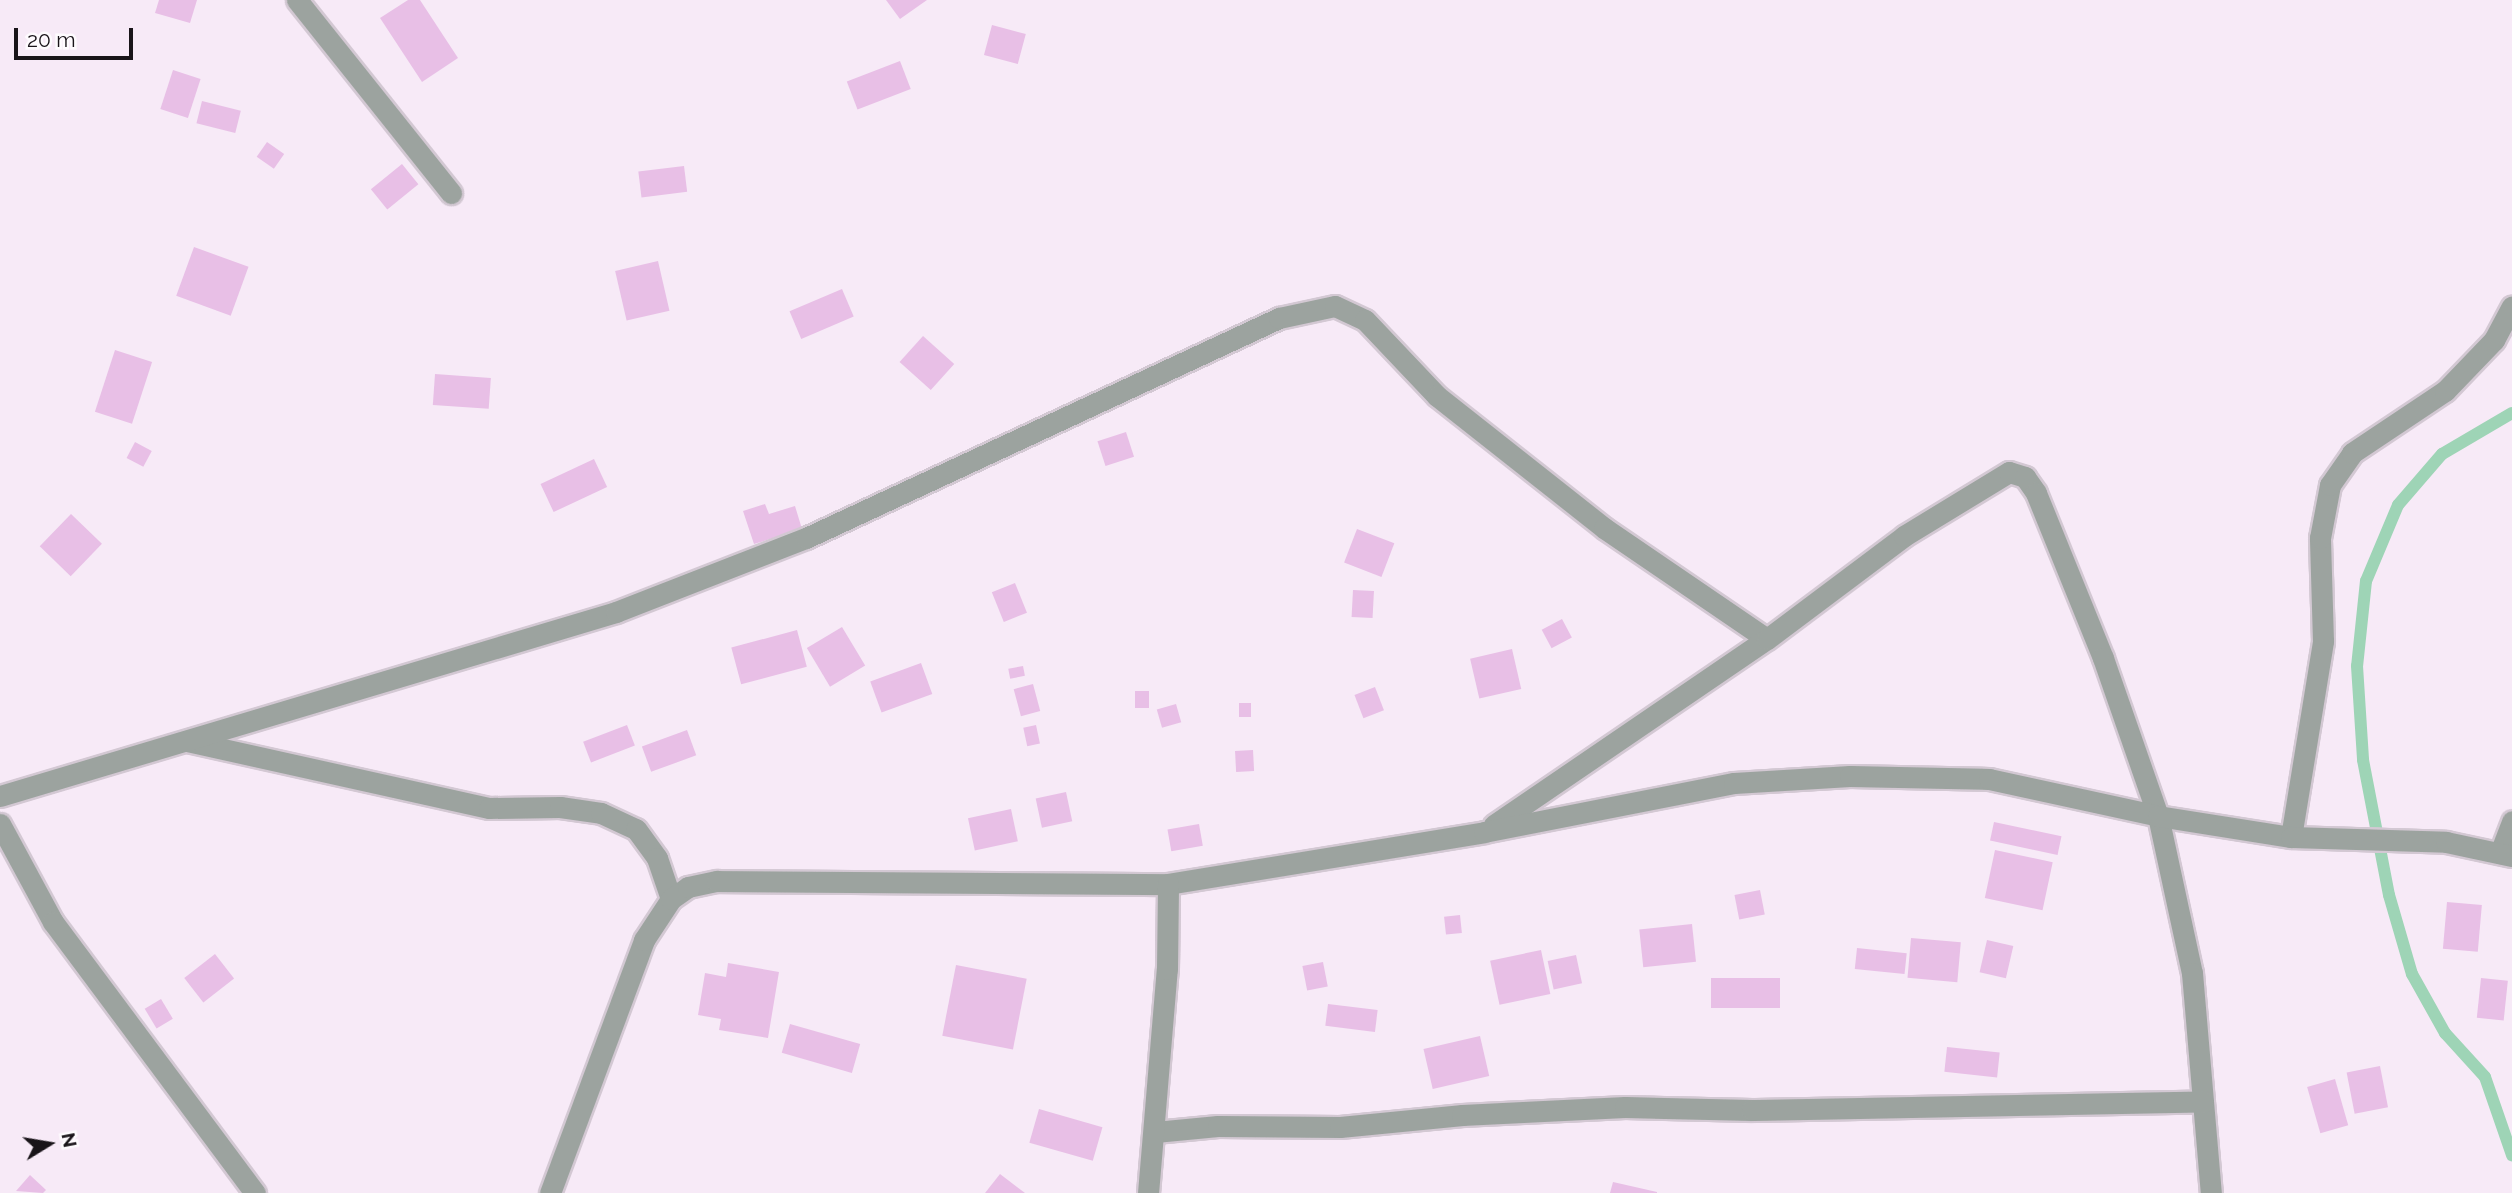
<!DOCTYPE html>
<style>
body{margin:0}
#map{position:relative;width:2512px;height:1193px;overflow:hidden;background:#f7eaf7;font-family:Raleway,sans-serif}
div>[style]{position:absolute}
[style*='--x']{left:calc(var(--x)*1px);top:calc(var(--y)*1px);width:calc(var(--w)*1px);rotate:calc(var(--a)*1deg)}
.stream>*{height:12px;margin:-6px;padding:0 6px;transform-origin:6px;border-radius:6px;background:#9ed4b6}
.building>*{inset:0;background:#e8bfe6;transform-origin:0 0}
.roads{filter:drop-shadow(2px 0 #d3c8d3) drop-shadow(-2px 0 #d3c8d3) drop-shadow(0 2px #d3c8d3) drop-shadow(0 -2px #d3c8d3)}
.minor>*{height:21px;margin:-10.5px;padding:0 10.5px;transform-origin:10.5px;border-radius:10.5px;background:#9ca39f}
span{translate:-50% -50%;white-space:nowrap;text-align:center;line-height:1.15;-webkit-text-stroke:7px #fefbfe;paint-order:stroke}
.north{position:absolute;left:14px;top:1109px;width:70px;height:70px;-webkit-text-stroke:5px #fefbfe;paint-order:stroke;rotate:79deg;font-size:19px;font-weight:700;line-height:28px;text-align:center;color:#191419}
.north::after{content:'';display:block;margin:auto;width:24px;height:32px;background:#191419;clip-path:polygon(50% 0,100% 100%,50% 72%,0 100%)}
.scale{position:absolute;left:14px;top:28px;width:119px;height:32px;box-sizing:border-box;border:4px solid #191419;border-top:0;padding-left:9px;font-size:21px;line-height:24px;white-space:nowrap;color:#191419;-webkit-text-stroke:5px #fefbfe;paint-order:stroke}
</style>
<div id="map">
<div class="stream">
<div style="--x:2512;--y:413;--w:81;--a:149.6"></div>
<div style="--x:2442;--y:454;--w:67;--a:130.8"></div>
<div style="--x:2398;--y:505;--w:82;--a:112.8"></div>
<div style="--x:2366;--y:581;--w:85;--a:96"></div>
<div style="--x:2357;--y:666;--w:94;--a:86.3"></div>
<div style="--x:2363;--y:760;--w:137;--a:79.1"></div>
<div style="--x:2389;--y:895;--w:82;--a:73.8"></div>
<div style="--x:2412;--y:974;--w:68;--a:60.8"></div>
<div style="--x:2445;--y:1033;--w:59;--a:47.7"></div>
<div style="--x:2485;--y:1077;--w:83;--a:70.9"></div>
</div>
<div class="building">
<div style="clip-path:polygon(159px 0,197px 0,190px 23px,155px 13px)"></div>
<div style="clip-path:polygon(408px 0,420px 0,458px 58px,422px 82px,380px 18px)"></div>
<div style="clip-path:polygon(886px 0,927px 0,900px 19px)"></div>
<div style="left:992px;top:25px;width:35px;height:31px;rotate:15deg"></div>
<div style="left:900px;top:61px;width:30px;height:57px;rotate:69deg"></div>
<div style="left:173px;top:70px;width:29px;height:41px;rotate:18deg"></div>
<div style="left:202px;top:101px;width:40px;height:23px;rotate:14deg"></div>
<div style="left:267px;top:142px;width:21px;height:18px;rotate:35deg"></div>
<div style="left:402px;top:164px;width:26px;height:40px;rotate:51deg"></div>
<div style="left:684px;top:166px;width:26px;height:46px;rotate:83deg"></div>
<div style="left:194px;top:247px;width:58px;height:52px;rotate:20deg"></div>
<div style="left:658px;top:261px;width:51px;height:44px;rotate:77deg"></div>
<div style="left:842px;top:289px;width:30px;height:57px;rotate:67deg"></div>
<div style="left:923px;top:336px;width:42px;height:35px;rotate:42deg"></div>
<div style="left:115px;top:350px;width:39px;height:65px;rotate:18deg"></div>
<div style="left:435px;top:374px;width:56px;height:31px;rotate:4deg"></div>
<div style="left:1126px;top:432px;width:26px;height:30px;rotate:72deg"></div>
<div style="left:135px;top:442px;width:19px;height:18px;rotate:28deg"></div>
<div style="left:594px;top:459px;width:31px;height:59px;rotate:65deg"></div>
<div style="clip-path:polygon(765px 504px,769px 514px,795px 506px,802px 529px,754px 544px,743px 511px)"></div>
<div style="left:71px;top:514px;width:43px;height:45px;rotate:44deg"></div>
<div style="left:1357px;top:529px;width:40px;height:36px;rotate:21deg"></div>
<div style="left:1015px;top:583px;width:32px;height:25px;rotate:68deg"></div>
<div style="left:1353px;top:590px;width:21px;height:27px;rotate:3deg"></div>
<div style="left:1562px;top:619px;width:21px;height:23px;rotate:62deg"></div>
<div style="left:842px;top:627px;width:45px;height:41px;rotate:59deg"></div>
<div style="left:797px;top:630px;width:38px;height:68px;rotate:75deg"></div>
<div style="left:1512px;top:649px;width:41px;height:43px;rotate:77deg"></div>
<div style="left:921px;top:663px;width:33px;height:54px;rotate:70deg"></div>
<div style="left:1023px;top:666px;width:10px;height:15px;rotate:79deg"></div>
<div style="left:1033px;top:684px;width:28px;height:20px;rotate:75deg"></div>
<div style="left:1375px;top:687px;width:25px;height:22px;rotate:69deg"></div>
<div style="left:1135px;top:691px;width:14px;height:17px"></div>
<div style="left:1239px;top:703px;width:12px;height:14px"></div>
<div style="left:1176px;top:704px;width:19px;height:20px;rotate:74deg"></div>
<div style="left:627px;top:725px;width:22px;height:47px;rotate:69deg"></div>
<div style="left:1036px;top:725px;width:19px;height:13px;rotate:78deg"></div>
<div style="left:687px;top:730px;width:27px;height:48px;rotate:70deg"></div>
<div style="left:1253px;top:750px;width:21px;height:18px;rotate:87deg"></div>
<div style="left:1066px;top:792px;width:30px;height:31px;rotate:78deg"></div>
<div style="left:1011px;top:809px;width:33px;height:44px;rotate:78deg"></div>
<div style="left:1994px;top:822px;width:69px;height:19px;rotate:12deg"></div>
<div style="left:1199px;top:824px;width:22px;height:32px;rotate:80deg"></div>
<div style="left:1995px;top:850px;width:59px;height:49px;rotate:12deg"></div>
<div style="left:1760px;top:890px;width:25px;height:26px;rotate:79deg"></div>
<div style="left:2447px;top:902px;width:35px;height:47px;rotate:5deg"></div>
<div style="left:1460px;top:915px;width:18px;height:16px;rotate:84deg"></div>
<div style="left:1692px;top:924px;width:38px;height:53px;rotate:84deg"></div>
<div style="left:1911px;top:938px;width:50px;height:40px;rotate:5deg"></div>
<div style="left:1987px;top:940px;width:27px;height:33px;rotate:13deg"></div>
<div style="left:1857px;top:948px;width:50px;height:21px;rotate:6deg"></div>
<div style="left:1541px;top:950px;width:45px;height:52px;rotate:78deg"></div>
<div style="left:215px;top:954px;width:31px;height:39px;rotate:52deg"></div>
<div style="left:1576px;top:955px;width:29px;height:29px;rotate:78deg"></div>
<div style="left:1323px;top:962px;width:25px;height:21px;rotate:79deg"></div>
<div style="clip-path:polygon(728px 963px,779px 972px,768px 1038px,719px 1030px,721px 1019px,698px 1015px,705px 973px,726px 977px)"></div>
<div style="left:956px;top:965px;width:72px;height:72px;rotate:11deg"></div>
<div style="left:1780px;top:978px;width:30px;height:69px;rotate:90deg"></div>
<div style="left:2481px;top:978px;width:27px;height:40px;rotate:6deg"></div>
<div style="left:161px;top:999px;width:23px;height:19px;rotate:59deg"></div>
<div style="left:1328px;top:1004px;width:50px;height:22px;rotate:7deg"></div>
<div style="left:790px;top:1024px;width:73px;height:30px;rotate:16deg"></div>
<div style="left:1480px;top:1036px;width:41px;height:58px;rotate:77deg"></div>
<div style="left:1947px;top:1047px;width:53px;height:25px;rotate:6deg"></div>
<div style="left:2380px;top:1066px;width:42px;height:34px;rotate:79deg"></div>
<div style="left:2335px;top:1079px;width:48px;height:29px;rotate:74deg"></div>
<div style="left:1039px;top:1109px;width:66px;height:35px;rotate:16deg"></div>
<div style="clip-path:polygon(1000px 1174px,1025px 1193px,985px 1193px)"></div>
<div style="clip-path:polygon(30px 1175px,46px 1190px,43px 1193px,16px 1191px)"></div>
<div style="clip-path:polygon(1613px 1182px,1657px 1192px,1657px 1193px,1610px 1193px)"></div>
</div>
<div class="roads">
<div class="minor">
<div style="--x:297;--y:0;--w:247;--a:51.4"></div>
<div style="--x:187;--y:741;--w:309;--a:12.5"></div>
<div style="--x:489;--y:808;--w:71;--a:-0.8"></div>
<div style="--x:560;--y:807;--w:41;--a:8.3"></div>
<div style="--x:601;--y:813;--w:38;--a:25"></div>
<div style="--x:636;--y:829;--w:36;--a:54"></div>
<div style="--x:657;--y:858;--w:43;--a:71.1"></div>
<div style="--x:0;--y:796;--w:643;--a:-16.63"></div>
<div style="--x:616;--y:612;--w:204;--a:-21.3"></div>
<div style="--x:806;--y:538;--w:522;--a:-24.94"></div>
<div style="--x:1279;--y:318;--w:57;--a:-12.1"></div>
<div style="--x:1335;--y:306;--w:33;--a:25"></div>
<div style="--x:1365;--y:320;--w:105;--a:46.5"></div>
<div style="--x:1437;--y:396;--w:213;--a:38.3"></div>
<div style="--x:1604;--y:528;--w:197;--a:34.3"></div>
<div style="--x:0;--y:824;--w:111;--a:61.6"></div>
<div style="--x:53;--y:922;--w:338;--a:53.3"></div>
<div style="--x:1494;--y:825;--w:330;--a:-34.3"></div>
<div style="--x:1767;--y:639;--w:171;--a:-36.9"></div>
<div style="--x:1904;--y:536;--w:123;--a:-31.4"></div>
<div style="--x:2009;--y:472;--w:17;--a:17"></div>
<div style="--x:2025;--y:477;--w:19;--a:55"></div>
<div style="--x:2036;--y:493;--w:178;--a:67.9"></div>
<div style="--x:2103;--y:658;--w:167;--a:70.8"></div>
<div style="--x:2158;--y:816;--w:161;--a:77.8"></div>
<div style="--x:2192;--y:973;--w:221;--a:85.1"></div>
<div style="--x:2291;--y:837;--w:199;--a:-80.7"></div>
<div style="--x:2323;--y:641;--w:103;--a:-91.7"></div>
<div style="--x:2320;--y:538;--w:54;--a:-79.3"></div>
<div style="--x:2330;--y:485;--w:39;--a:-55"></div>
<div style="--x:2352;--y:453;--w:112;--a:-33.7"></div>
<div style="--x:2445;--y:391;--w:71;--a:-46.1"></div>
<div style="--x:2494;--y:340;--w:38;--a:-62"></div>
<div style="--x:2500;--y:853;--w:34;--a:-69"></div>
<div style="--x:1155;--y:1132;--w:63;--a:-5.4"></div>
<div style="--x:1218;--y:1126;--w:122;--a:0.5"></div>
<div style="--x:1340;--y:1127;--w:123;--a:-5.6"></div>
<div style="--x:1462;--y:1115;--w:163;--a:-2.8"></div>
<div style="--x:1625;--y:1107;--w:127;--a:1.4"></div>
<div style="--x:1752;--y:1110;--w:451;--a:-1.1"></div>
<div style="--x:550;--y:1193;--w:270;--a:-69.6"></div>
<div style="--x:644;--y:940;--w:49;--a:-56.6"></div>
<div style="--x:671;--y:899;--w:21;--a:-35"></div>
<div style="--x:688;--y:887;--w:30;--a:-12"></div>
<div style="--x:717;--y:881;--w:451;--a:0.4"></div>
<div style="--x:1168;--y:884;--w:320;--a:-9.3"></div>
<div style="--x:1484;--y:832;--w:255;--a:-11.1"></div>
<div style="--x:1734;--y:783;--w:116;--a:-3.5"></div>
<div style="--x:1850;--y:776;--w:139;--a:1.2"></div>
<div style="--x:1989;--y:779;--w:173;--a:12.3"></div>
<div style="--x:2158;--y:816;--w:135;--a:9"></div>
<div style="--x:2291;--y:837;--w:155;--a:1.8"></div>
<div style="--x:2446;--y:842;--w:67;--a:12"></div>
<div style="--x:1148;--y:1193;--w:225;--a:-85.2"></div>
<div style="--x:1167;--y:969;--w:85;--a:-89.3"></div>
</div>
</div>
<div class="north">N</div>
<div class="scale">20 m</div>
</div>
